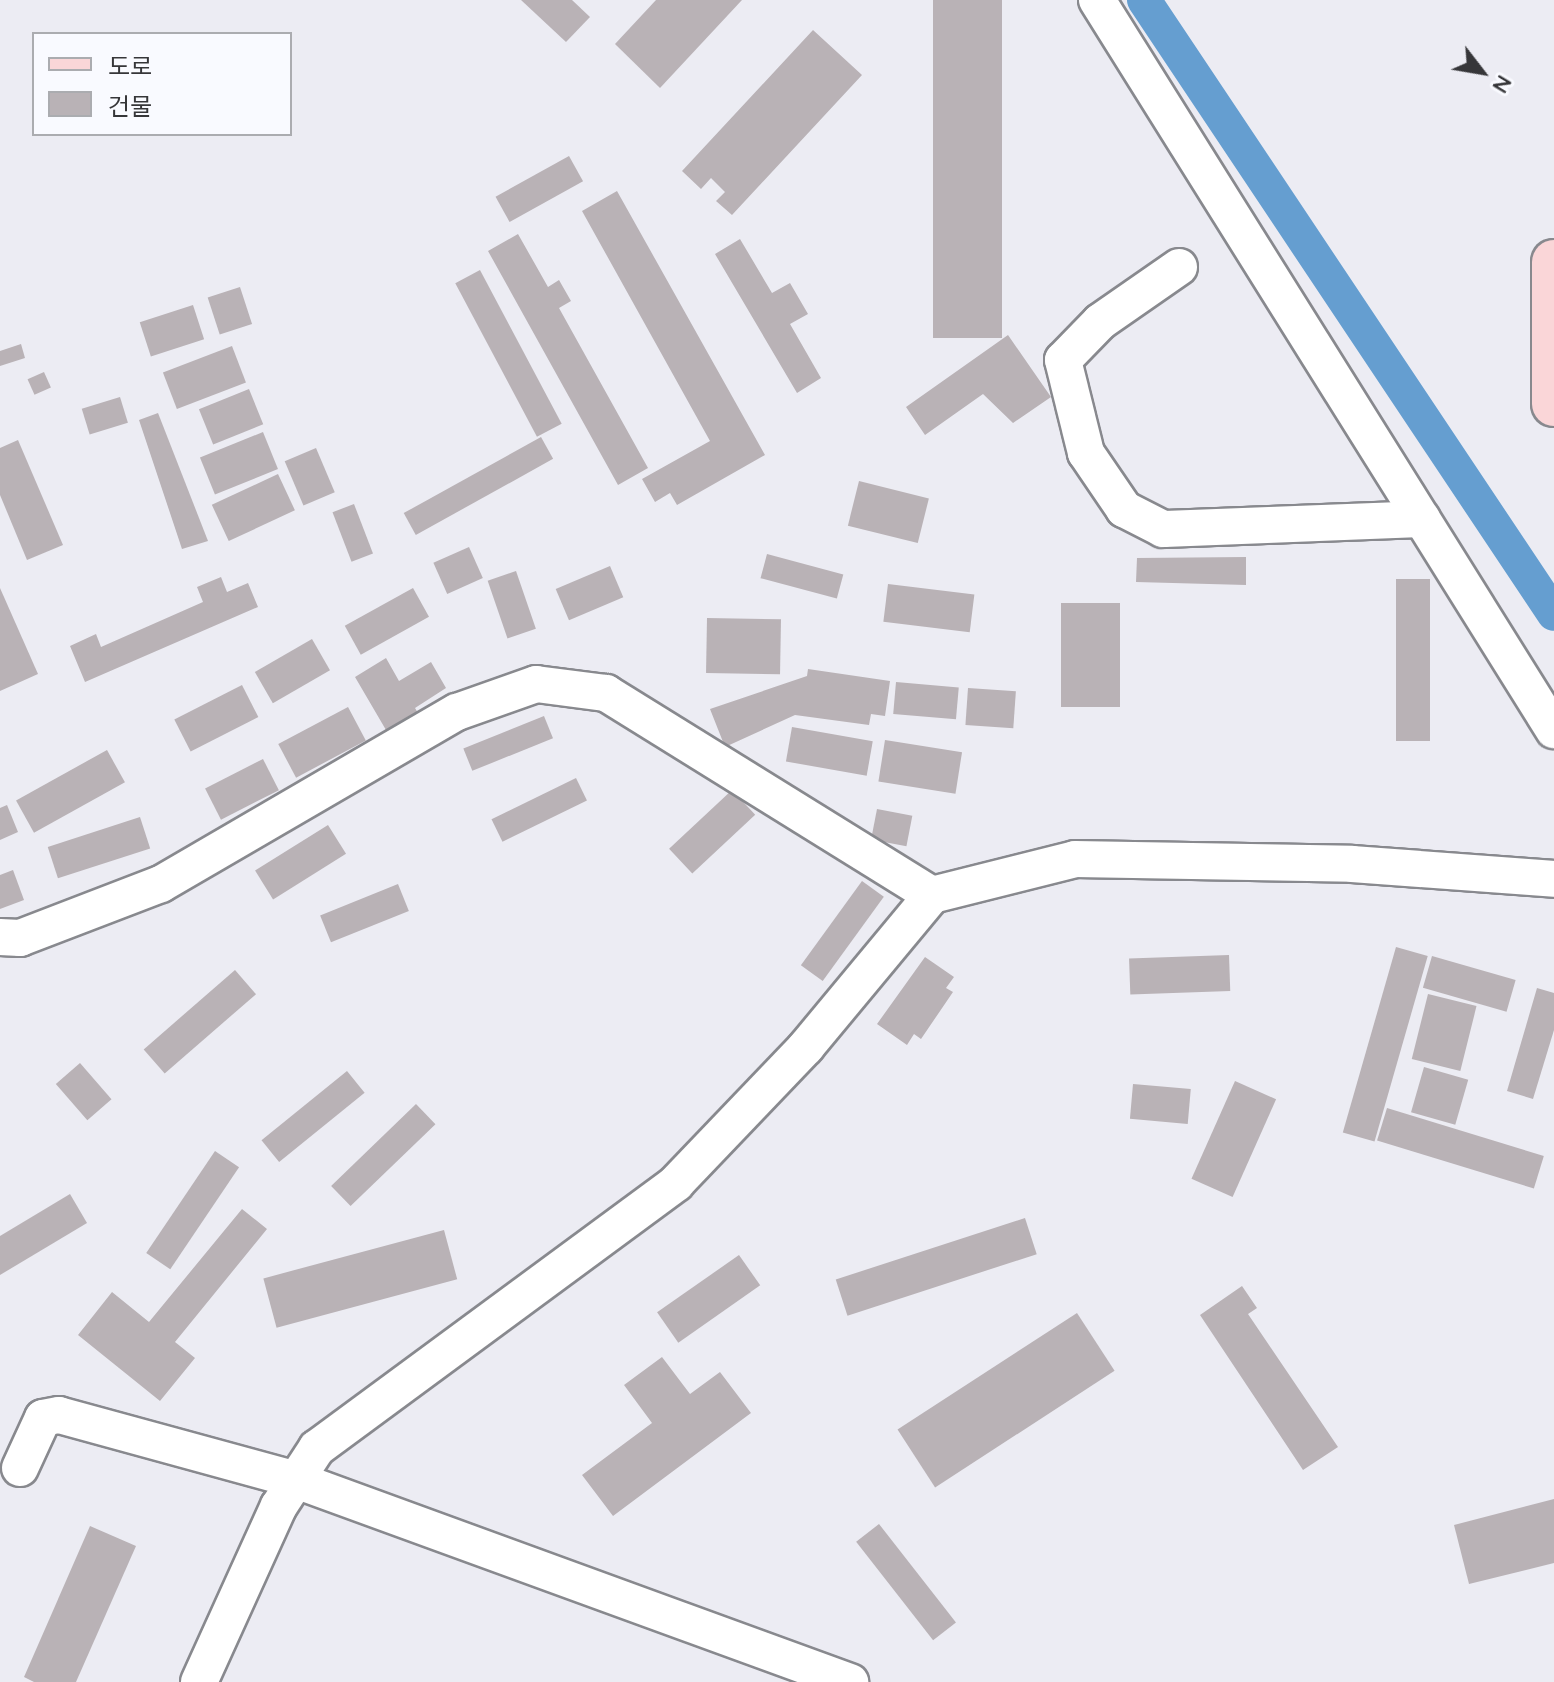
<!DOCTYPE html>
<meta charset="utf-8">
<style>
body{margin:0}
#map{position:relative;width:1554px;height:1682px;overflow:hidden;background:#ececf3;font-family:Quicksand,"Noto Sans KR",sans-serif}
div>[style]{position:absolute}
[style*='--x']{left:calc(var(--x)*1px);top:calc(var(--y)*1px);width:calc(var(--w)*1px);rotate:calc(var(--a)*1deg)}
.canal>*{height:34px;margin:-17px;padding:0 17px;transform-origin:17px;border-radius:17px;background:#659ed0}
.building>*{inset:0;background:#b9b2b6;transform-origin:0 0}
.roads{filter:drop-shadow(2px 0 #88898e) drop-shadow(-2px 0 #88898e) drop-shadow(0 2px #88898e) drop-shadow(0 -2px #88898e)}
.street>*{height:36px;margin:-18px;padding:0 18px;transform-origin:18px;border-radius:18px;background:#fff}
.secondary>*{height:44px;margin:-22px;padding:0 22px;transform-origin:22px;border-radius:22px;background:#fad6d8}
span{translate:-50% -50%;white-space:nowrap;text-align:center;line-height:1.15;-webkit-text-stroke:6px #f9faff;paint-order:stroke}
.legend{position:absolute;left:32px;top:32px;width:260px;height:104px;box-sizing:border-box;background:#f9faff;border:2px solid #abacb0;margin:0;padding:10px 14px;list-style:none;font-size:24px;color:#363639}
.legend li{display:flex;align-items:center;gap:16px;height:40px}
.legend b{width:40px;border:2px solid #abacb0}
.north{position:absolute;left:1442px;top:32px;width:80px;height:80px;-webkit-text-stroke:6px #f9faff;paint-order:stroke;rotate:121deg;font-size:22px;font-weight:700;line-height:32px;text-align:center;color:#363639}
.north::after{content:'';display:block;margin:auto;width:28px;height:36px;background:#363639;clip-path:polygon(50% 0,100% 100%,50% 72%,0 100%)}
</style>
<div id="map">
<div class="canal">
<div style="--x:1144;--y:0;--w:738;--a:56.27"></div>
</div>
<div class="building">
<div style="clip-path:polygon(521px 0,572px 0,590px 17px,566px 42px)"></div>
<div style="clip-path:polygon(656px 0,742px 0,660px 88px,615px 44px)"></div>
<div style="left:933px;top:0;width:69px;height:338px"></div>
<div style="clip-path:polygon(813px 30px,862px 75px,732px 215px,716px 201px,725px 192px,711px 178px,701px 189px,682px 171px)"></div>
<div style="left:569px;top:156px;width:29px;height:84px;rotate:61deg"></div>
<div style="clip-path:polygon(617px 191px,765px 455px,677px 505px,670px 493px,655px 502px,642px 479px,710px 441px,582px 211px)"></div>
<div style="clip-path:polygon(518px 234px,548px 287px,559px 280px,571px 301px,559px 308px,648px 468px,618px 485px,488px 251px)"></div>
<div style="clip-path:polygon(740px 239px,772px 293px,790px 283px,808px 314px,790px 324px,821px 378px,797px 393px,715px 254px)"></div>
<div style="left:480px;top:270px;width:174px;height:28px;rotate:62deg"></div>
<div style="left:240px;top:287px;width:39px;height:34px;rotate:72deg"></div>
<div style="left:193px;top:305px;width:36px;height:56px;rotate:72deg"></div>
<div style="clip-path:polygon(1008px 335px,1051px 397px,1013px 423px,983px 394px,925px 435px,906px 407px)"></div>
<div style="clip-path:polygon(21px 344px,25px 358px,0 366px,0 351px)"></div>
<div style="left:232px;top:346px;width:39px;height:74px;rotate:69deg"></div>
<div style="left:44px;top:372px;width:17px;height:18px;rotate:66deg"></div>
<div style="left:249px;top:389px;width:38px;height:54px;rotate:68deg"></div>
<div style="left:120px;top:397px;width:27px;height:40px;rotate:73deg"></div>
<div style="clip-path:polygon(158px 413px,208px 541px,182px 549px,139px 420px)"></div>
<div style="left:263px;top:432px;width:40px;height:68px;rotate:68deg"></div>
<div style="left:541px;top:437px;width:25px;height:157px;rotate:61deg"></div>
<div style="clip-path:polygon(18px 440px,63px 545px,27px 560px,0 495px,0 448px)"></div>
<div style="left:316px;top:448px;width:48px;height:34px;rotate:67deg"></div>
<div style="left:278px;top:474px;width:40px;height:73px;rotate:65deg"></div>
<div style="left:859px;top:481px;width:72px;height:46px;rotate:14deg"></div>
<div style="left:354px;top:504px;width:53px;height:23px;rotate:69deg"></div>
<div style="left:469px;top:547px;width:34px;height:39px;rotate:66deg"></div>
<div style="left:767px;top:554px;width:79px;height:25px;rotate:15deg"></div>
<div style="clip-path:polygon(1246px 557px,1246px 585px,1136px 582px,1137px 558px)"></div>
<div style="left:610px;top:566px;width:34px;height:59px;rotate:67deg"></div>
<div style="left:516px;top:571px;width:61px;height:30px;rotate:71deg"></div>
<div style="clip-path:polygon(221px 577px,227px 592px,248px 583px,258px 607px,85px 682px,70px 646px,96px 634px,101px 647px,203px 602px,197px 587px)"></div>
<div style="left:1396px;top:579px;width:34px;height:162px"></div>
<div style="left:888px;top:584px;width:87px;height:38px;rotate:7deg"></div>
<div style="clip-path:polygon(0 588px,38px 674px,0 691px)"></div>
<div style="left:413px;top:588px;width:33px;height:78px;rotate:61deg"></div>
<div style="left:1061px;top:603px;width:59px;height:104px"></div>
<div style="left:707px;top:618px;width:74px;height:55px;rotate:1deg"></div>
<div style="left:312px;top:639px;width:36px;height:66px;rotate:60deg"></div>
<div style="clip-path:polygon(386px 658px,399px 681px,431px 662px,446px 688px,415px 708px,424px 723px,393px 742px,355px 677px)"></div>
<div style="clip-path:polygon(808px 669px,890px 681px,885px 716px,871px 714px,869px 725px,795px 715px,725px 747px,710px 709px,807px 676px)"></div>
<div style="left:896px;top:682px;width:63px;height:32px;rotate:5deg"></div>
<div style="left:242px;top:685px;width:36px;height:76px;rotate:63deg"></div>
<div style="left:968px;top:688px;width:48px;height:37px;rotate:4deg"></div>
<div style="left:348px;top:707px;width:38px;height:79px;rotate:62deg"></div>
<div style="left:544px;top:716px;width:24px;height:87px;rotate:68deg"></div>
<div style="left:792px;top:727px;width:82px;height:35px;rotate:10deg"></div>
<div style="left:885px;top:740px;width:78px;height:42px;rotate:9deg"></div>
<div style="left:107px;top:750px;width:37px;height:104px;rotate:61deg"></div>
<div style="left:263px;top:759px;width:35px;height:65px;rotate:63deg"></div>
<div style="left:576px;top:778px;width:25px;height:94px;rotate:64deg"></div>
<div style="left:732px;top:790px;width:34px;height:86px;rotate:47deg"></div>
<div style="clip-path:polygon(7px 805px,18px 832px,0 840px,0 808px)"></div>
<div style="left:877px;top:809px;width:36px;height:31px;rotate:11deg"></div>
<div style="left:140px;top:817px;width:33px;height:97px;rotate:72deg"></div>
<div style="left:328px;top:825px;width:34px;height:86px;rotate:58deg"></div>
<div style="clip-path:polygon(13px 870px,24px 900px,0 909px,0 875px)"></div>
<div style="left:862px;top:881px;width:27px;height:104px;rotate:36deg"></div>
<div style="left:398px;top:884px;width:29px;height:84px;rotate:68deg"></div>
<div style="left:1396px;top:947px;width:33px;height:193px;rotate:16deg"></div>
<div style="left:1229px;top:955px;width:36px;height:100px;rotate:88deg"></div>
<div style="left:1432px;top:956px;width:87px;height:33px;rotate:16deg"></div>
<div style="clip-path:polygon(925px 957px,954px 977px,946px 988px,953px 992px,921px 1039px,914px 1034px,907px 1045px,877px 1024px)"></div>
<div style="left:235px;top:970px;width:32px;height:121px;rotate:49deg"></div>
<div style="clip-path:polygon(1537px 988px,1554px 993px,1554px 1030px,1533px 1099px,1507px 1091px)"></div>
<div style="left:1428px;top:994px;width:50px;height:67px;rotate:14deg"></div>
<div style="left:80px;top:1063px;width:48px;height:32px;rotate:49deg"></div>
<div style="left:1424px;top:1067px;width:46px;height:47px;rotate:16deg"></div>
<div style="left:347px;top:1071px;width:28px;height:110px;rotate:51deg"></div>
<div style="left:1235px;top:1081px;width:45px;height:107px;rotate:24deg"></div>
<div style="left:1133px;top:1084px;width:58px;height:35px;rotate:5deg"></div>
<div style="left:416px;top:1104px;width:28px;height:118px;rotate:46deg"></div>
<div style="left:1387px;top:1108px;width:164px;height:34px;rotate:17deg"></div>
<div style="left:215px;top:1151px;width:29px;height:123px;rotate:34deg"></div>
<div style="clip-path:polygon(70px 1194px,87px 1223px,0 1275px,0 1236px)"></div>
<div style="clip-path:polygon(242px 1209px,267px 1229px,175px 1342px,195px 1358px,160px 1401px,78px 1335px,112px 1292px,149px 1322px)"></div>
<div style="left:1025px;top:1218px;width:38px;height:199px;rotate:72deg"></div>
<div style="left:444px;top:1230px;width:51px;height:187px;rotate:75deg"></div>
<div style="left:739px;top:1255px;width:37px;height:100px;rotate:55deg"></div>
<div style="clip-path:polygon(1242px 1286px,1257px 1308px,1248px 1314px,1338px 1447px,1303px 1470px,1200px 1315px)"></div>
<div style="left:1077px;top:1313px;width:69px;height:214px;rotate:57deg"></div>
<div style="clip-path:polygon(662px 1357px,690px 1394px,720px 1372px,751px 1413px,613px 1516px,582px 1475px,652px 1423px,624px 1385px)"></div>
<div style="clip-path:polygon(1554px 1499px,1554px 1563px,1469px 1584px,1454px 1525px)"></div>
<div style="left:879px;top:1524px;width:125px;height:29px;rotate:52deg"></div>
<div style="clip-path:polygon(90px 1526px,136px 1546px,76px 1682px,34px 1682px,24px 1677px)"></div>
</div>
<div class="roads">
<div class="street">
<div style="--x:1097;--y:0;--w:612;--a:57.95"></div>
<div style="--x:1179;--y:267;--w:96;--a:145.2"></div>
<div style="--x:1100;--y:322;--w:53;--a:134.2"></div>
<div style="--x:1063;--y:360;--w:96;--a:76.1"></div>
<div style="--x:1086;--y:453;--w:68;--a:55.8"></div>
<div style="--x:1124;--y:509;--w:44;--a:27.1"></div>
<div style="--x:1163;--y:529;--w:259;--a:-2.2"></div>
<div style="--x:1422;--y:519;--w:249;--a:58"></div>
<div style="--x:0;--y:937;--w:20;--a:3"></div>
<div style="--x:20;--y:938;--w:151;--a:-21"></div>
<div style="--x:161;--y:884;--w:342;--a:-30.2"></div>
<div style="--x:457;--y:712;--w:84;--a:-19.5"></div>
<div style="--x:536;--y:684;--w:71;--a:7.3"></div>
<div style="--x:606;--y:693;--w:384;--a:31.8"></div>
<div style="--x:932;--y:895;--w:147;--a:-14.1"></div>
<div style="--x:1075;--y:859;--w:277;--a:1"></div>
<div style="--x:1352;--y:864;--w:203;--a:4.2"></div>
<div style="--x:20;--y:1468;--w:55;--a:-65.3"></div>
<div style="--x:43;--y:1418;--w:16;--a:-11"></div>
<div style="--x:59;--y:1415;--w:246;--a:15.3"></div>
<div style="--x:296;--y:1480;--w:590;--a:20.03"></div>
<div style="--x:199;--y:1682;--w:193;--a:-65.6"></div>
<div style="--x:279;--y:1506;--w:69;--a:-56.8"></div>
<div style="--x:317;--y:1448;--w:446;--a:-36.4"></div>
<div style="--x:676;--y:1183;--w:188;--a:-46.3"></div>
<div style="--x:806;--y:1047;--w:197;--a:-50.3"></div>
</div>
<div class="secondary">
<div style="--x:1554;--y:262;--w:142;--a:90"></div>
</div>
</div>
<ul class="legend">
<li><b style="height:10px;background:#fad6d8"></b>도로</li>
<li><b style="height:22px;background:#b9b2b6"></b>건물</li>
</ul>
<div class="north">N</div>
</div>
